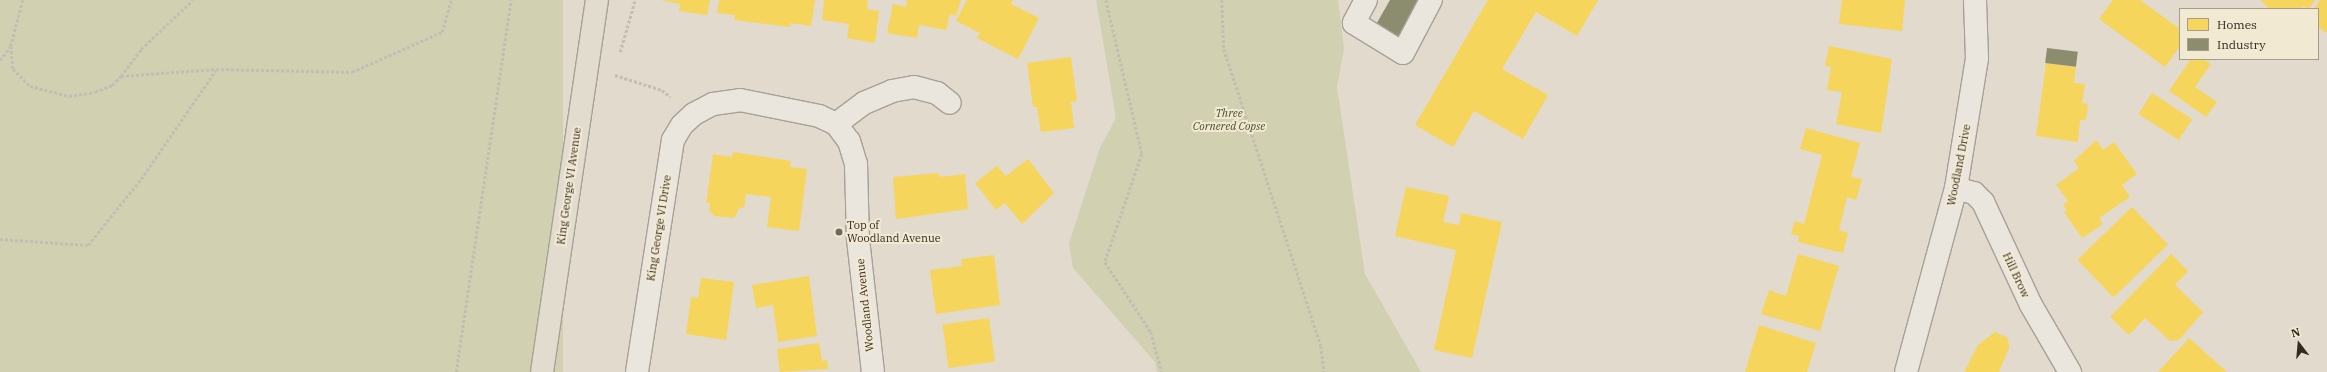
<!DOCTYPE html>
<style>
body{margin:0}
#map{position:relative;width:2327px;height:372px;overflow:hidden;background:#e2dacc;font-family:"IBM Plex Serif",serif}
div>[style]{position:absolute}
[style*='--x']{left:calc(var(--x)*1px);top:calc(var(--y)*1px);width:calc(var(--w)*1px);rotate:calc(var(--a)*1deg)}
.green>*{inset:0;background:#d1d0b0;transform-origin:0 0}
.homes>*{inset:0;background:#f6d55c;transform-origin:0 0}
.industry>*{inset:0;background:#8c8c6e;transform-origin:0 0}
.path>*{height:2.5px;margin-top:-1.25px;transform-origin:0;background:repeating-linear-gradient(90deg,#c3bdb4 0 3px,transparent 0 5px)}
.roads{filter:drop-shadow(1px 0 #a7a096) drop-shadow(-1px 0 #a7a096) drop-shadow(0 1px #a7a096) drop-shadow(0 -1px #a7a096)}
.minor>*{height:22px;margin:-11px;padding:0 11px;transform-origin:11px;border-radius:11px;background:#eae6dd}
.major>*{height:22px;margin:-11px;padding:0 11px;transform-origin:11px;border-radius:11px;background:#e2dccf}
.dots>*{width:11px;height:11px;translate:-50% -50%;box-sizing:border-box;border:2px solid #f2e9d3;border-radius:50%}
span{translate:-50% -50%;white-space:nowrap;text-align:center;line-height:1.15;-webkit-text-stroke:4px #f2e9d3;paint-order:stroke}
.park-label{font-size:11px;color:#464f27;font-style:italic}
.street-label{font-size:11px;color:#34291f}
.poi-label{font-size:11px;color:#34291f}
.left{translate:0 -50%;text-align:left}
.legend{position:absolute;left:2179px;top:8px;width:140px;height:52px;box-sizing:border-box;background:#f2e9d3;border:1px solid #a69c8b;margin:0;padding:5px 7px;list-style:none;font-size:12px;color:#34291f}
.legend li{display:flex;align-items:center;gap:8px;height:20px}
.legend b{width:20px;border:1px solid #a69c8b}
.north{position:absolute;left:2279px;top:324px;width:40px;height:40px;-webkit-text-stroke:3px #f2e9d3;paint-order:stroke;rotate:344deg;font-size:11px;font-weight:700;line-height:16px;text-align:center;color:#34291f}
.north::after{content:'';display:block;margin:auto;width:14px;height:18px;background:#34291f;clip-path:polygon(50% 0,100% 100%,50% 72%,0 100%)}
</style>
<div id="map">
<div class="green">
<div style="left:0;top:0;width:563px;height:372px"></div>
<div style="clip-path:polygon(1096px 0,1338px 0,1344px 49px,1337px 87px,1365px 274px,1421px 372px,1157px 372px,1155px 362px,1073px 268px,1069px 243px,1100px 148px,1116px 118px)"></div>
</div>
<div class="homes">
<div style="clip-path:polygon(661px 0,710px 0,707px 15px,679px 11px,680px 4px)"></div>
<div style="clip-path:polygon(719px 0,815px 0,811px 26px,790px 23px,790px 27px,734px 20px,735px 15px,717px 13px)"></div>
<div style="clip-path:polygon(824px 0,868px 0,867px 9px,879px 11px,875px 43px,847px 38px,849px 24px,822px 20px)"></div>
<div style="clip-path:polygon(907px 0,961px 0,956px 16px,950px 14px,946px 30px,919px 25px,917px 38px,887px 33px,893px 4px,906px 7px)"></div>
<div style="clip-path:polygon(967px 0,1013px 0,1011px 4px,1039px 18px,1018px 59px,977px 38px,980px 33px,956px 21px)"></div>
<div style="clip-path:polygon(1488px 0,1598px 0,1577px 36px,1536px 12px,1502px 69px,1548px 95px,1523px 139px,1474px 111px,1453px 147px,1415px 125px)"></div>
<div style="clip-path:polygon(1842px 0,1905px 0,1902px 31px,1839px 24px)"></div>
<div style="clip-path:polygon(2113px 0,2140px 0,2180px 29px,2180px 46px,2165px 67px,2099px 19px)"></div>
<div style="clip-path:polygon(2261px 0,2315px 0,2309px 9px,2303px 6px,2301px 9px,2269px 9px)"></div>
<div style="clip-path:polygon(2320px 0,2327px 0,2327px 33px,2318px 27px,2318px 9px,2314px 9px)"></div>
<div style="clip-path:polygon(1829px 46px,1892px 59px,1881px 133px,1836px 124px,1842px 92px,1827px 90px,1831px 67px,1825px 66px)"></div>
<div style="clip-path:polygon(1071px 57px,1077px 101px,1071px 102px,1074px 128px,1041px 132px,1037px 107px,1033px 107px,1027px 63px)"></div>
<div style="clip-path:polygon(2191px 59px,2203px 59px,2211px 64px,2195px 87px,2217px 102px,2206px 117px,2169px 91px)"></div>
<div style="clip-path:polygon(2046px 63px,2076px 67px,2074px 83px,2085px 84px,2082px 103px,2088px 104px,2086px 120px,2080px 120px,2078px 142px,2036px 136px)"></div>
<div style="left:2152px;top:93px;width:48px;height:25px;rotate:33deg"></div>
<div style="clip-path:polygon(1806px 128px,1860px 143px,1851px 177px,1862px 179px,1856px 200px,1847px 197px,1839px 230px,1848px 233px,1843px 253px,1798px 242px,1799px 236px,1791px 234px,1795px 221px,1804px 224px,1822px 155px,1800px 149px)"></div>
<div style="clip-path:polygon(2096px 140px,2103px 150px,2114px 142px,2137px 174px,2122px 185px,2130px 197px,2099px 218px,2103px 224px,2082px 238px,2064px 212px,2067px 210px,2063px 204px,2068px 201px,2056px 185px,2079px 168px,2074px 161px)"></div>
<div style="clip-path:polygon(733px 152px,791px 161px,790px 167px,807px 169px,799px 231px,767px 227px,771px 197px,746px 194px,744px 208px,740px 207px,734px 218px,714px 216px,709px 210px,710px 203px,706px 203px,713px 154px,732px 157px)"></div>
<div style="clip-path:polygon(1028px 159px,1054px 193px,1022px 224px,1005px 203px,996px 210px,975px 183px,997px 166px,1006px 176px)"></div>
<div style="clip-path:polygon(939px 173px,939px 177px,965px 174px,968px 209px,896px 219px,893px 177px)"></div>
<div style="clip-path:polygon(1406px 187px,1449px 196px,1443px 222px,1459px 225px,1461px 213px,1502px 222px,1472px 358px,1434px 350px,1456px 250px,1395px 236px)"></div>
<div style="left:2132px;top:207px;width:52px;height:76px;rotate:46deg"></div>
<div style="clip-path:polygon(1798px 254px,1839px 266px,1820px 331px,1761px 314px,1769px 290px,1786px 296px)"></div>
<div style="clip-path:polygon(2171px 254px,2188px 271px,2175px 285px,2203px 312px,2179px 340px,2170px 341px,2145px 318px,2129px 335px,2110px 317px)"></div>
<div style="clip-path:polygon(994px 255px,1000px 305px,936px 314px,930px 270px,962px 266px,961px 259px)"></div>
<div style="clip-path:polygon(809px 276px,817px 336px,778px 342px,773px 305px,756px 308px,752px 285px)"></div>
<div style="clip-path:polygon(701px 278px,734px 282px,726px 340px,686px 334px,691px 297px,698px 298px)"></div>
<div style="left:989px;top:318px;width:44px;height:47px;rotate:82deg"></div>
<div style="clip-path:polygon(1759px 325px,1816px 343px,1807px 372px,1745px 372px)"></div>
<div style="clip-path:polygon(1995px 332px,2008px 338px,2009px 348px,1999px 372px,1964px 372px,1978px 345px)"></div>
<div style="clip-path:polygon(2189px 338px,2227px 372px,2158px 372px)"></div>
<div style="clip-path:polygon(819px 343px,822px 361px,827px 360px,828px 369px,780px 372px,777px 349px)"></div>
</div>
<div class="industry">
<div style="clip-path:polygon(1390px 0,1421px 0,1399px 41px,1374px 28px)"></div>
<div style="left:2047px;top:48px;width:31px;height:15px;rotate:7deg"></div>
</div>
<div class="path">
<div style="--x:23;--y:0;--w:48;--a:104.6"></div>
<div style="--x:11;--y:46;--w:23;--a:85"></div>
<div style="--x:13;--y:69;--w:24;--a:45"></div>
<div style="--x:30;--y:86;--w:40;--a:14.4"></div>
<div style="--x:69;--y:96;--w:26;--a:-9"></div>
<div style="--x:95;--y:92;--w:18;--a:-22"></div>
<div style="--x:112;--y:85;--w:13;--a:-45"></div>
<div style="--x:121;--y:76;--w:95;--a:-4.2"></div>
<div style="--x:216;--y:69;--w:136;--a:1.3"></div>
<div style="--x:352;--y:72;--w:98;--a:-24"></div>
<div style="--x:442;--y:32;--w:33;--a:-74"></div>
<div style="--x:1106;--y:0;--w:158;--a:76.8"></div>
<div style="--x:1142;--y:154;--w:114;--a:108.9"></div>
<div style="--x:1105;--y:262;--w:84;--a:56.7"></div>
<div style="--x:1151;--y:332;--w:41;--a:74.6"></div>
<div style="--x:1222;--y:0;--w:49;--a:87.7"></div>
<div style="--x:1224;--y:49;--w:312;--a:71.9"></div>
<div style="--x:1321;--y:346;--w:26;--a:83"></div>
<div style="--x:620;--y:52;--w:54;--a:-73.9"></div>
<div style="--x:0;--y:60;--w:16;--a:-52"></div>
<div style="--x:615;--y:75;--w:49;--a:17.7"></div>
<div style="--x:662;--y:90;--w:11;--a:38"></div>
<div style="--x:121;--y:76;--w:34;--a:-53"></div>
<div style="--x:141;--y:49;--w:71;--a:-43.3"></div>
<div style="--x:0;--y:239;--w:88;--a:3.9"></div>
<div style="--x:88;--y:245;--w:85;--a:-51.2"></div>
<div style="--x:141;--y:179;--w:132;--a:-55.5"></div>
<div style="--x:456;--y:372;--w:376;--a:-81.6"></div>
</div>
<div class="roads">
<div class="minor">
<div style="--x:1366;--y:0;--w:26;--a:118"></div>
<div style="--x:1354;--y:23;--w:57;--a:31.5"></div>
<div style="--x:1403;--y:53;--w:60;--a:-62.2"></div>
<div style="--x:836;--y:124;--w:35;--a:-37"></div>
<div style="--x:864;--y:103;--w:30;--a:-23"></div>
<div style="--x:892;--y:91;--w:22;--a:-10"></div>
<div style="--x:914;--y:87;--w:24;--a:15"></div>
<div style="--x:937;--y:93;--w:16;--a:38"></div>
<div style="--x:1956;--y:188;--w:19;--a:16"></div>
<div style="--x:1974;--y:193;--w:13;--a:45"></div>
<div style="--x:1983;--y:202;--w:114;--a:65"></div>
<div style="--x:2031;--y:305;--w:78;--a:59.8"></div>
<div style="--x:637;--y:372;--w:235;--a:-81.2"></div>
<div style="--x:673;--y:140;--w:17;--a:-59"></div>
<div style="--x:682;--y:125;--w:16;--a:-43"></div>
<div style="--x:694;--y:114;--w:21;--a:-28"></div>
<div style="--x:713;--y:104;--w:27;--a:-8"></div>
<div style="--x:740;--y:100;--w:81;--a:11.4"></div>
<div style="--x:819;--y:116;--w:19;--a:25"></div>
<div style="--x:836;--y:124;--w:21;--a:53"></div>
<div style="--x:849;--y:141;--w:24;--a:73"></div>
<div style="--x:856;--y:164;--w:75;--a:88.5"></div>
<div style="--x:858;--y:239;--w:134;--a:83.6"></div>
<div style="--x:1906;--y:372;--w:191;--a:-74.8"></div>
<div style="--x:1956;--y:188;--w:132;--a:-80.8"></div>
<div style="--x:1977;--y:58;--w:58;--a:-92"></div>
</div>
<div class="major">
<div style="--x:542;--y:372;--w:376;--a:-81.6"></div>
</div>
</div>
<div class="dots">
<div style="left:839px;top:232px;background:#71675c"></div>
</div>
<div class="park-label">
<span style="left:1229px;top:120px">Three<br>Cornered Copse</span>
</div>
<div class="street-label">
<span style="left:1959px;top:165px;rotate:-79deg">Woodland Drive</span>
<span style="left:569px;top:186px;rotate:-82deg">King George VI Avenue</span>
<span style="left:659px;top:228px;rotate:-81deg">King George VI Drive</span>
<span style="left:2016px;top:275px;rotate:65deg">Hill Brow</span>
<span style="left:865px;top:305px;rotate:-96deg">Woodland Avenue</span>
</div>
<div class="poi-label">
<span class="left" style="left:847px;top:232px">Top of<br>Woodland Avenue</span>
</div>
<ul class="legend">
<li><b style="height:11px;background:#f6d55c"></b>Homes</li>
<li><b style="height:11px;background:#8c8c6e"></b>Industry</li>
</ul>
<div class="north">N</div>
</div>
